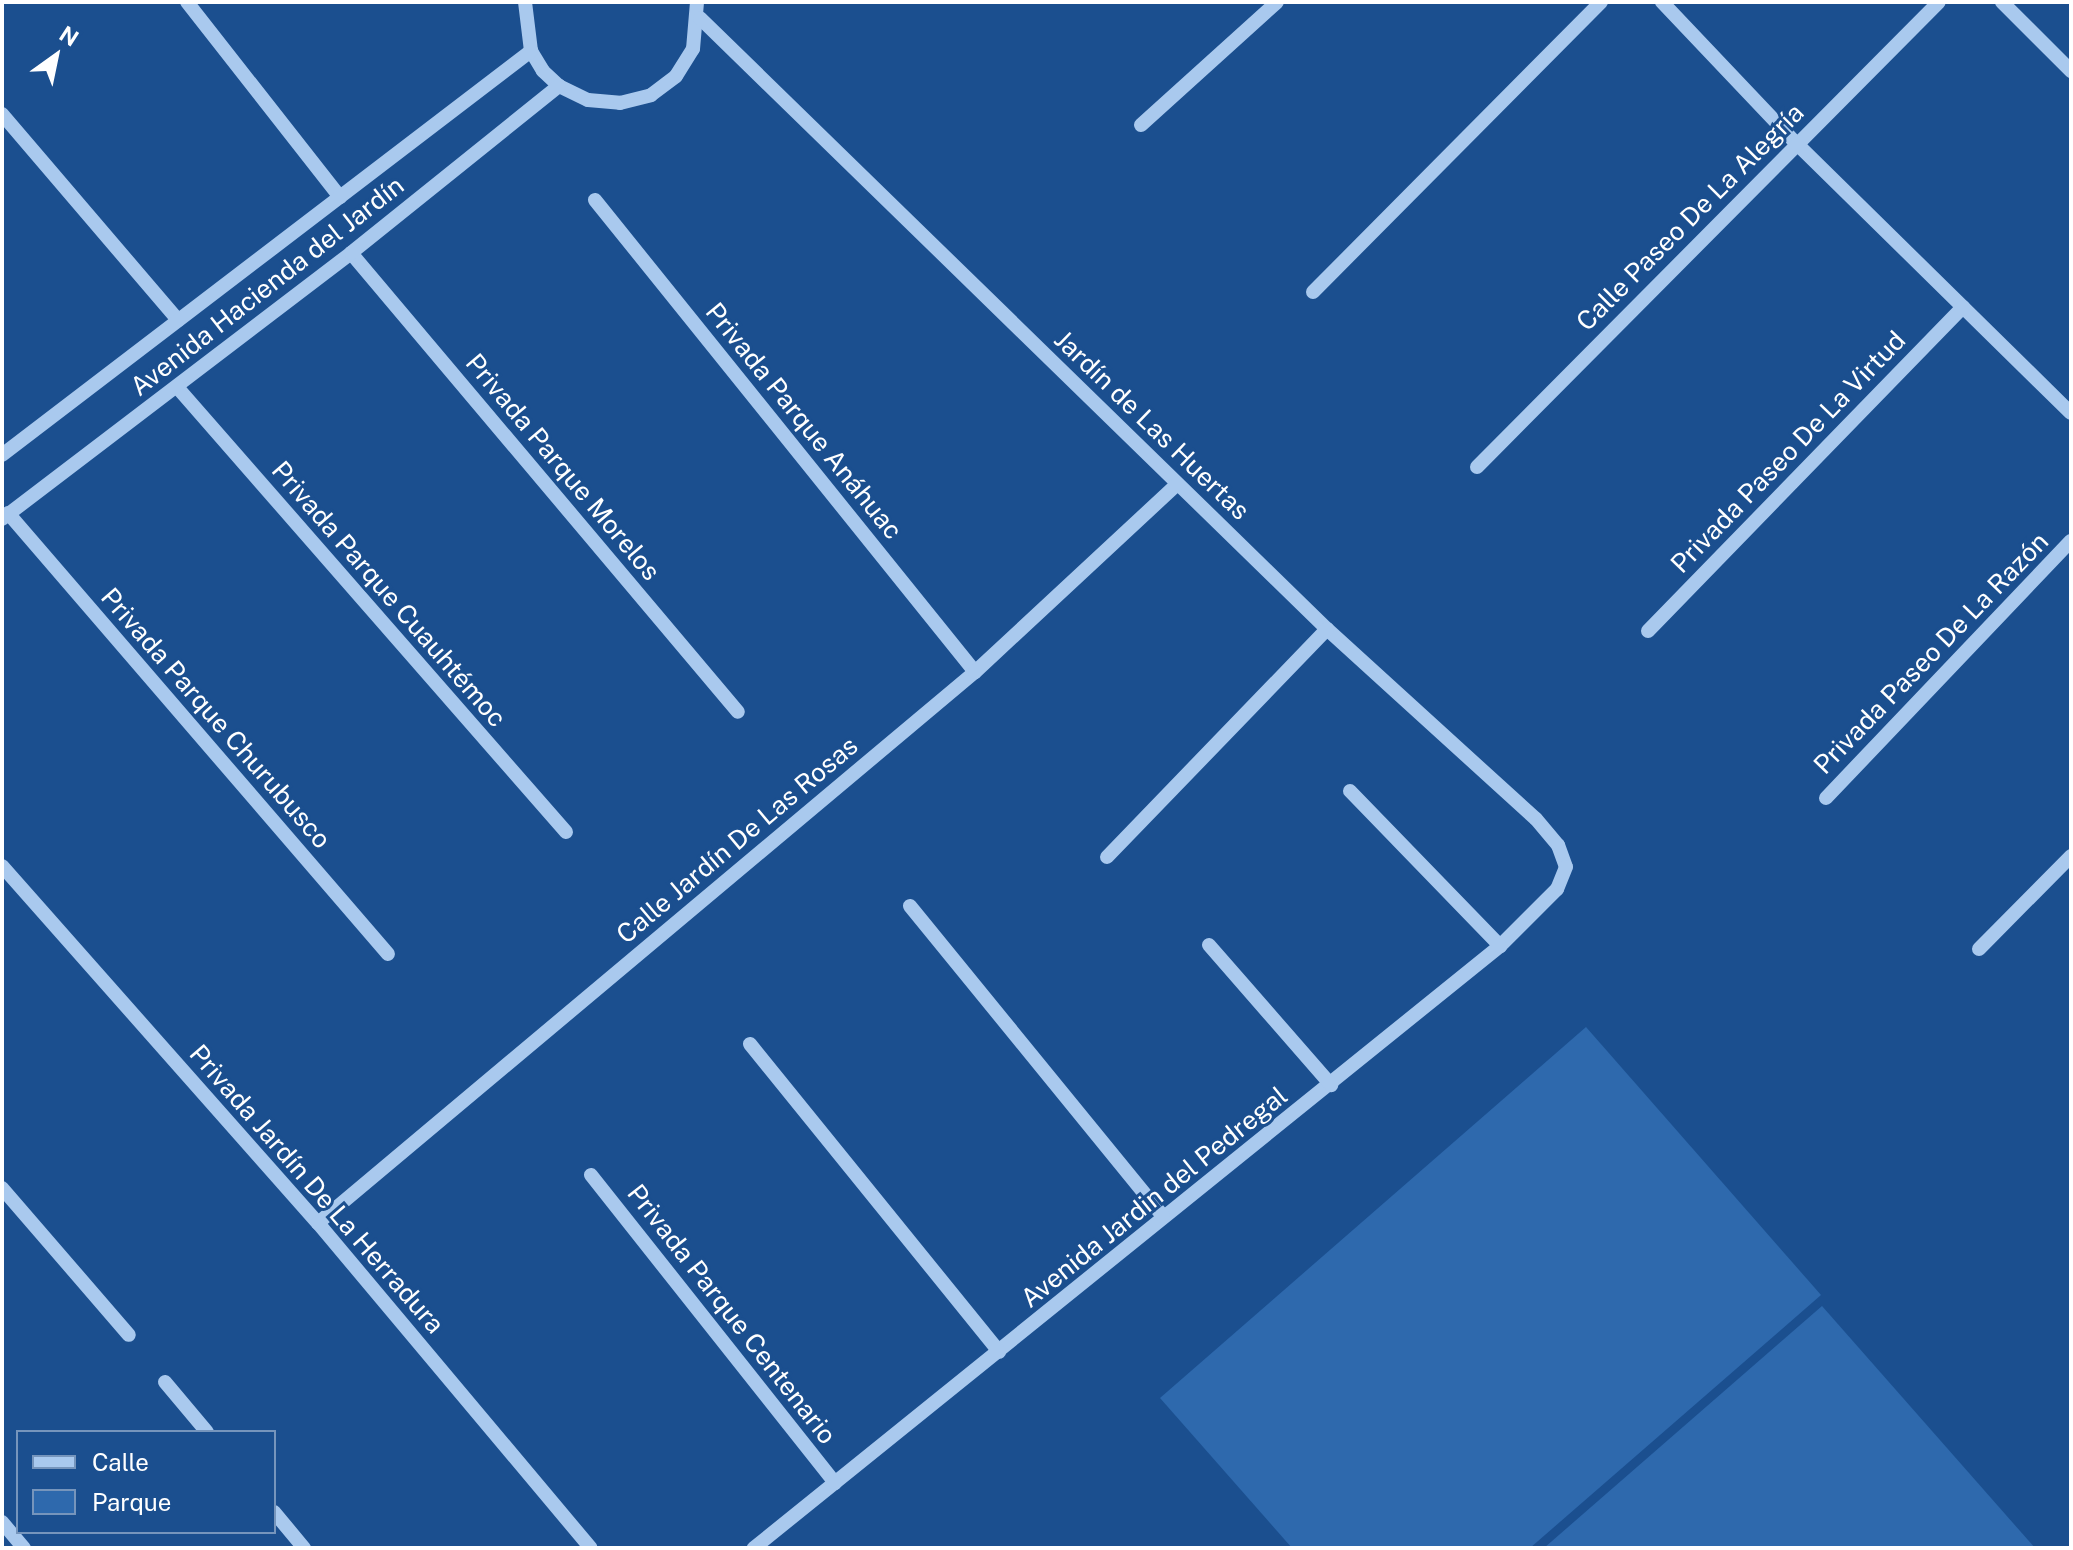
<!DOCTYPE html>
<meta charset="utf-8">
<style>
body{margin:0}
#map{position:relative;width:2073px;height:1550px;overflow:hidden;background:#1b4f8f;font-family:"Public Sans",sans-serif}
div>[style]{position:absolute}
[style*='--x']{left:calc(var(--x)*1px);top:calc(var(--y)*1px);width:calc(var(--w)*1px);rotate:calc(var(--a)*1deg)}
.green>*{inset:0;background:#2e69ad}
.minor>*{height:14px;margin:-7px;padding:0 7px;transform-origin:7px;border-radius:7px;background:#a9c9ee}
span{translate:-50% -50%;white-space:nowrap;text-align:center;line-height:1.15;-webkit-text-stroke:6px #1b4f8f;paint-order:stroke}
.street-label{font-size:26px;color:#fff}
.frame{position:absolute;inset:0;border:4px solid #fff;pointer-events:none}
.legend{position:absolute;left:16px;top:1430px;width:260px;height:104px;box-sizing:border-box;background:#1b4f8f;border:2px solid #7695bc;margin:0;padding:10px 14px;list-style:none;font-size:24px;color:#fff}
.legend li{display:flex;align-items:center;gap:16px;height:40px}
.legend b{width:40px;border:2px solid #7695bc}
.north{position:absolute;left:16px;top:16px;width:80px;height:80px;-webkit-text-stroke:6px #1b4f8f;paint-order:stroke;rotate:33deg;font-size:22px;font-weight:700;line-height:32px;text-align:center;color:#fff}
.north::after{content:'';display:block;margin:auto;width:28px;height:36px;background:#fff;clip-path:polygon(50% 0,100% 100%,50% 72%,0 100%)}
</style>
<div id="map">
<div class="green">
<div style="clip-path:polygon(1586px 1027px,1821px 1295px,1530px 1548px,1292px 1548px,1160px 1398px)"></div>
<div style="clip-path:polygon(1822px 1306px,2035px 1548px,1544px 1548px)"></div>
</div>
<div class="minor">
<div style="--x:187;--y:2;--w:248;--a:51.9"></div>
<div style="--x:525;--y:2;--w:49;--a:83"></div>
<div style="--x:531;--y:51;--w:23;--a:59"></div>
<div style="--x:543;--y:71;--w:22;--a:43"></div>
<div style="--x:559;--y:86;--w:32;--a:26"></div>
<div style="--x:588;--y:100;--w:32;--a:5"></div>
<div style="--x:620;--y:103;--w:32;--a:-14"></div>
<div style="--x:651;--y:95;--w:31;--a:-37"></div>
<div style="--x:676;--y:76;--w:32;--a:-58"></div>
<div style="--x:693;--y:49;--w:47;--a:-85.1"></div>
<div style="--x:1662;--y:2;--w:195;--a:46.5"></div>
<div style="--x:1796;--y:143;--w:385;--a:44.5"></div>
<div style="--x:2002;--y:2;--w:98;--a:45"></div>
<div style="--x:700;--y:18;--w:875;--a:44.26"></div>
<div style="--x:1327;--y:629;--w:282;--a:42.3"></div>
<div style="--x:1536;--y:819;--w:34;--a:50"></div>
<div style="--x:1558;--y:845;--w:23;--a:70"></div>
<div style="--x:1566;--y:867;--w:24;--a:112"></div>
<div style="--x:1557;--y:889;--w:81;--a:135"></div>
<div style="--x:1500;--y:946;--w:959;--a:141.1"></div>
<div style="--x:2;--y:114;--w:271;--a:49.5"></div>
<div style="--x:1141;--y:125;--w:183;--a:-42.1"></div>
<div style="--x:595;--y:200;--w:606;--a:51.16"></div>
<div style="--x:351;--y:253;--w:600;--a:49.86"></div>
<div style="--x:1313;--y:292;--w:409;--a:-45.2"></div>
<div style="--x:177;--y:387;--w:591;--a:48.84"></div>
<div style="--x:2;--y:455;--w:666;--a:-37.37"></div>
<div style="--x:1477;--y:467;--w:655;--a:-45.19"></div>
<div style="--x:8;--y:513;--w:582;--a:49.25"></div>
<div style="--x:2;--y:519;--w:439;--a:-37.3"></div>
<div style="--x:351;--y:253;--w:267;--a:-38.8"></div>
<div style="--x:1648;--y:631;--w:452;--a:-45.8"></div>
<div style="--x:1350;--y:791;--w:216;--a:45.9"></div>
<div style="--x:1826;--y:798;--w:355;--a:-46.4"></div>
<div style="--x:1107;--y:857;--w:317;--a:-46"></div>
<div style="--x:2;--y:866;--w:477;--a:48.5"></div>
<div style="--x:318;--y:1223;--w:424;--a:50"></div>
<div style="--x:910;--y:906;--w:400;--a:50.8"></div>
<div style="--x:1209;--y:945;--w:186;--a:48.9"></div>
<div style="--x:1979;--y:949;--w:131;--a:-45.3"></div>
<div style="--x:750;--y:1044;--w:396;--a:51"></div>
<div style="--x:591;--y:1175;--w:393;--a:51.6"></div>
<div style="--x:2;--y:1188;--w:194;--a:49.2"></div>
<div style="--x:318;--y:1223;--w:857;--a:-39.99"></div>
<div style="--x:975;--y:672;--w:276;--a:-42.9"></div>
<div style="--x:165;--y:1382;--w:65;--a:50"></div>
<div style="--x:274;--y:1512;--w:47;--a:50.2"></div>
<div style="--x:2;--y:1522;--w:34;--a:50"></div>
</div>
<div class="street-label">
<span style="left:1690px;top:217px;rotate:-45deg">Calle Paseo De La Alegría</span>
<span style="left:267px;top:286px;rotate:-38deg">Avenida Hacienda del Jardín</span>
<span style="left:804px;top:421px;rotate:51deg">Privada Parque Anáhuac</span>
<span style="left:1152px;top:425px;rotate:44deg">Jardín de Las Huertas</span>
<span style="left:1788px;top:452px;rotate:-46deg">Privada Paseo De La Virtud</span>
<span style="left:563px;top:467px;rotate:50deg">Privada Parque Morelos</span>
<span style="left:389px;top:594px;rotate:49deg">Privada Parque Cuauhtémoc</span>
<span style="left:1931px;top:653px;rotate:-46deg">Privada Paseo De La Razón</span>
<span style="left:216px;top:718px;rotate:49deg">Privada Parque Churubusco</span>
<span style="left:737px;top:840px;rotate:-40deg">Calle Jardín De Las Rosas</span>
<span style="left:317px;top:1189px;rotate:49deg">Privada Jardín De La Herradura</span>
<span style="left:1154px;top:1197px;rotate:-39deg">Avenida Jardin del Pedregal</span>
<span style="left:732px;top:1314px;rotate:52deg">Privada Parque Centenario</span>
</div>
<div class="frame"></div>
<ul class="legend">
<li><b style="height:10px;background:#a9c9ee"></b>Calle</li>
<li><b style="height:22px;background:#2e69ad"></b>Parque</li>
</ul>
<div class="north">N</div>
</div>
